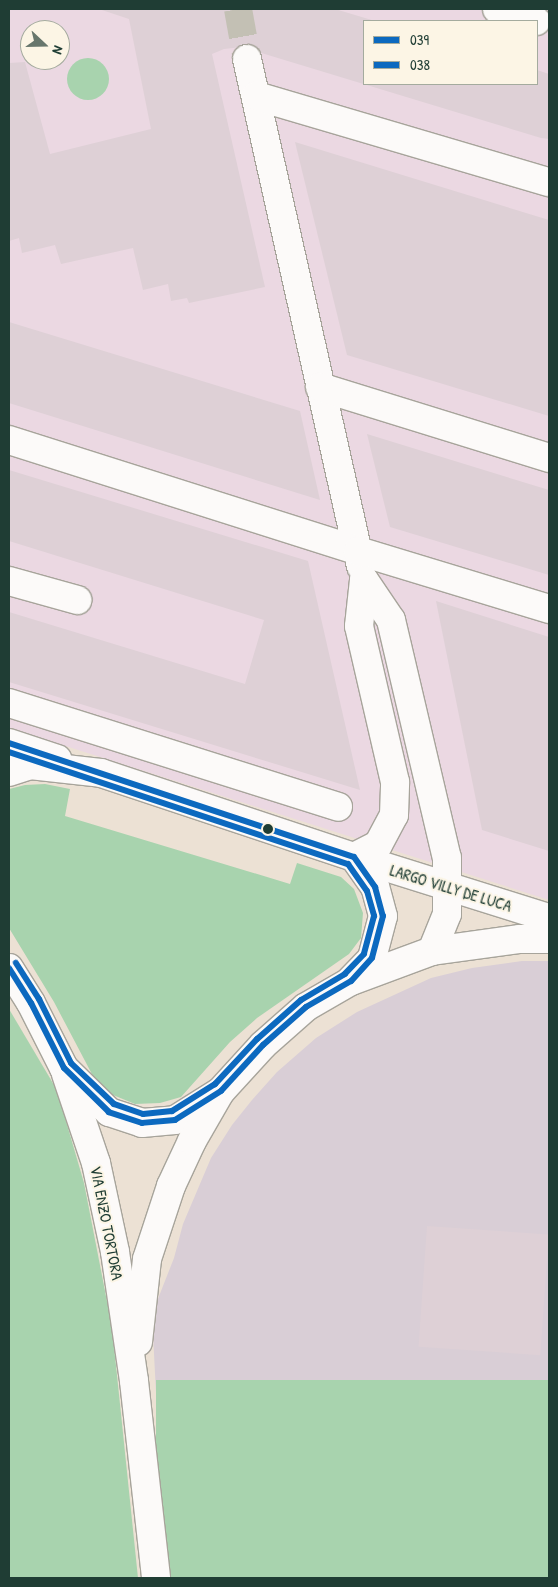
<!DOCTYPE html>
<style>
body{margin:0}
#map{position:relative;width:558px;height:1587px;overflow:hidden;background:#ece1d4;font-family:"Patrick Hand",sans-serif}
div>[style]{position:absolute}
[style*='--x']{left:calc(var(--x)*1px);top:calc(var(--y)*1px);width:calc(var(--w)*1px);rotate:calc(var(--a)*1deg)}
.built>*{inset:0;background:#ebd8e2}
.industrial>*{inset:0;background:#d9ced6}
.green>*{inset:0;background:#a8d3ae;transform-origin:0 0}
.round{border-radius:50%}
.building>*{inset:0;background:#ded0d6;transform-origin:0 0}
.minor-tunnel>*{height:28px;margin-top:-14px;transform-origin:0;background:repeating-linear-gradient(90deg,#c3c0b4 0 28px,transparent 0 42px)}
.roads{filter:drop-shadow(1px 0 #a7a49b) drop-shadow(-1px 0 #a7a49b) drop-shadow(0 1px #a7a49b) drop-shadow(0 -1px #a7a49b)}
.minor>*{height:28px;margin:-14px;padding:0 14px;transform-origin:14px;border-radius:14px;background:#fcfaf9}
.bus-1>*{height:6px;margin:-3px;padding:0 3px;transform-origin:3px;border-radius:3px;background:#0c69bf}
.bus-2>*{height:6px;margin:-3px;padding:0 3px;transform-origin:3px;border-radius:3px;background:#0c69bf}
.dots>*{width:14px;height:14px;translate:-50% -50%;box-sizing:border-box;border:2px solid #fcf5e5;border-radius:50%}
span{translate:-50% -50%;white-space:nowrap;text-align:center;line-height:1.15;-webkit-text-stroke:4px #fcf5e5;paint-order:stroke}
.street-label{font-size:16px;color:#1f3d34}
.frame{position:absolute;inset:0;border:10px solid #1f3d34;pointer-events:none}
.legend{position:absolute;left:363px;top:20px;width:175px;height:65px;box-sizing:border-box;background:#fcf5e5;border:1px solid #a4ab9e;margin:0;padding:6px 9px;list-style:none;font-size:15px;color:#1f3d34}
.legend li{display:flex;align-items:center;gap:10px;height:25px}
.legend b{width:25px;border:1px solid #a4ab9e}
.north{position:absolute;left:20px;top:20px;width:50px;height:50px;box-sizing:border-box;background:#fcf5e5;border:1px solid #a4ab9e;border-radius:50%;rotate:111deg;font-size:14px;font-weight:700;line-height:20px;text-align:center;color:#1f3d34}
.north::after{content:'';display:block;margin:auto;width:18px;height:22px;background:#67766c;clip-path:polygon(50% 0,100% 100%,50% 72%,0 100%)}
</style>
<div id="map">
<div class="built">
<div style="clip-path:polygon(evenodd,9px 9px,549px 9px,549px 900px,9px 728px,9px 9px,364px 21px,537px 21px,537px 84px,364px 84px,364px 21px,9px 9px,30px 30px,60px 30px,60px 60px,30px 60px,30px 30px)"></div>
</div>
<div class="industrial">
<div style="clip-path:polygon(522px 961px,549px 961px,549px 1380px,156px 1393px,152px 1314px,174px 1258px,183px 1224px,211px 1158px,232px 1125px,252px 1100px,277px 1072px,316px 1038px,357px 1012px,431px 978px,472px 968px)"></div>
</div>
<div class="green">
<div class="round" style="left:67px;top:58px;width:42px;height:42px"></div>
<div style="clip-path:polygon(45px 784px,70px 789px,65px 816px,290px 884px,297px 863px,341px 877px,354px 889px,363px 913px,361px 938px,349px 954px,257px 1018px,230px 1042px,181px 1097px,160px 1103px,135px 1104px,113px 1095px,94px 1078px,54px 1002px,9px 928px,9px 789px,25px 785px)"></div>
<div style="clip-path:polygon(9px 1009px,57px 1090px,84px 1183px,112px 1327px,138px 1578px,9px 1578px)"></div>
<div style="left:549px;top:1380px;width:198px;height:393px;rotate:90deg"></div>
</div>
<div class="building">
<div style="clip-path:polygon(99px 9px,335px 9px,375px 21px,364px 21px,364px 84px,537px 84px,537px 70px,549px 74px,549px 139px,541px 138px,242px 47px,224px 49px,212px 54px,265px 287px,189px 303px,187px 298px,171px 301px,168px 284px,143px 290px,133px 248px,61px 264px,55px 245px,22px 253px,19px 238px,9px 241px,9px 63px,25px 62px,50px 154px,151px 129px,129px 19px)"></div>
<div style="clip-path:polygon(295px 142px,549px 220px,549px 416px,347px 355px)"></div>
<div style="clip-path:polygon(9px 322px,300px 411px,320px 500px,9px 403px)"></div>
<div style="clip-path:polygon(367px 434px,549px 490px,549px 575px,390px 527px)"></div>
<div style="clip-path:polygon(9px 470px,308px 561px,360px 790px,9px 682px,9px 612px,245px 684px,264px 620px,9px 541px)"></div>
<div style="clip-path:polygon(436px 601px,549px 637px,549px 851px,482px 830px)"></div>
<div style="left:427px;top:1226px;width:122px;height:121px;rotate:4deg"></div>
</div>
<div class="minor-tunnel">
<div style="--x:238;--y:9;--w:51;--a:79.8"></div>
</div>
<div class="roads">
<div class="minor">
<div style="--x:497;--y:9;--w:41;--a:17.1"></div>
<div style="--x:247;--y:59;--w:520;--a:77.33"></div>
<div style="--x:256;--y:96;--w:305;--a:16.4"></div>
<div style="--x:320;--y:387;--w:240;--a:17.2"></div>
<div style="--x:9;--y:440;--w:366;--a:17.6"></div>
<div style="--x:358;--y:551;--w:200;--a:16.9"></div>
<div style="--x:9;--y:581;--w:71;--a:15.6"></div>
<div style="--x:9;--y:703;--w:345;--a:17.5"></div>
<div style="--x:9;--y:743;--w:51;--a:18.4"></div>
<div style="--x:9;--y:772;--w:22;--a:-18"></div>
<div style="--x:30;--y:765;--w:71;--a:6.4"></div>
<div style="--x:101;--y:773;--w:267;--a:18.4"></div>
<div style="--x:354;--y:857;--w:204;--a:17.4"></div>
<div style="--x:354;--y:857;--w:27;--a:-27"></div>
<div style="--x:378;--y:845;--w:34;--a:-62"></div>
<div style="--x:394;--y:815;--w:33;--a:-88"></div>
<div style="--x:395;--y:782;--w:160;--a:-103"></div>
<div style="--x:359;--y:626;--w:46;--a:-83.8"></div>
<div style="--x:364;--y:580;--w:48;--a:56"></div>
<div style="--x:391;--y:620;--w:244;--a:76.8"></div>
<div style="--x:447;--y:858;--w:56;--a:90"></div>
<div style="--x:447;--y:914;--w:40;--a:112"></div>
<div style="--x:9;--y:968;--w:41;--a:57.8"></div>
<div style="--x:31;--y:1003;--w:73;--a:63.1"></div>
<div style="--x:64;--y:1068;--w:63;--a:44.4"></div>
<div style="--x:109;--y:1112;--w:35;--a:18"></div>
<div style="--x:142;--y:1123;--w:33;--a:-5"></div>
<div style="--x:175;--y:1120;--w:54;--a:-32.2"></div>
<div style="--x:221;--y:1091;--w:62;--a:-47.6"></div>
<div style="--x:263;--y:1045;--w:57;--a:-41.5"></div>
<div style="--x:306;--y:1007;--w:52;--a:-30"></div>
<div style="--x:351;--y:981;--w:86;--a:-20.3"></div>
<div style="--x:432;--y:951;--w:89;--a:-7.8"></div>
<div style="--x:520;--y:939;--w:29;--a:0"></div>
<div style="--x:351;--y:980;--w:30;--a:-46"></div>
<div style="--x:372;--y:958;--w:43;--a:-75.3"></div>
<div style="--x:383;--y:916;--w:30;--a:-105"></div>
<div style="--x:375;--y:887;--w:37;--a:-125"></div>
<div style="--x:66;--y:1074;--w:94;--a:71.4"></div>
<div style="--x:96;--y:1163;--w:91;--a:77.9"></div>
<div style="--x:115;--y:1252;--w:130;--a:81.6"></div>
<div style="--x:134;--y:1381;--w:198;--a:83.6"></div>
<div style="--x:138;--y:1342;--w:83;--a:-83.8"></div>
<div style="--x:147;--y:1259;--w:77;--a:-71.8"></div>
<div style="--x:171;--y:1186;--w:50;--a:-65"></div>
<div style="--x:192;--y:1141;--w:54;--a:-60.1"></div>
</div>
</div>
<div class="bus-1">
<div style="--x:9;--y:743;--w:363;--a:18.3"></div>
<div style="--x:354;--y:857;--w:37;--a:55"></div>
<div style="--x:375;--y:887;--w:30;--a:75"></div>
<div style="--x:383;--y:916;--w:43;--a:104.7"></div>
<div style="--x:372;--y:958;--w:31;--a:132"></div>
<div style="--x:351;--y:981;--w:52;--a:150"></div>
<div style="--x:306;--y:1007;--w:57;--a:138.5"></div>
<div style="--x:263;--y:1045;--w:62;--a:132.4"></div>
<div style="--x:221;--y:1091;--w:54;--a:147.8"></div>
<div style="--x:175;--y:1120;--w:33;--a:175"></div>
<div style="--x:142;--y:1123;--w:35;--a:-162"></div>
<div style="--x:109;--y:1112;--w:63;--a:-135.6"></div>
<div style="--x:64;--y:1068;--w:73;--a:-116.9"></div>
<div style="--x:31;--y:1003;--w:41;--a:-122.2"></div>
</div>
<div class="bus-2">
<div style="--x:9;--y:752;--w:357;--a:18.3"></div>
<div style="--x:348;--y:864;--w:33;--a:55"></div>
<div style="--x:367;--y:891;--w:26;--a:74"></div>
<div style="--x:374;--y:916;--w:39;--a:105"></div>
<div style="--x:364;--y:954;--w:28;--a:134"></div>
<div style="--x:345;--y:974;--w:51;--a:149.4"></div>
<div style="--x:301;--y:1000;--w:59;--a:138.4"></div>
<div style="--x:257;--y:1039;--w:62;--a:133"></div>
<div style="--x:215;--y:1084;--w:51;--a:147.9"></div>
<div style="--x:172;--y:1111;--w:29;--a:174"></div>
<div style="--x:143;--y:1114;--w:31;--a:-161"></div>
<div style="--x:114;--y:1104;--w:59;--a:-136.4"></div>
<div style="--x:71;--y:1063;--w:72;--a:-116.6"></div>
<div style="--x:39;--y:999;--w:43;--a:-122.6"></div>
</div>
<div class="dots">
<div style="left:268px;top:829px;background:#1f3d34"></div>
</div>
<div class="street-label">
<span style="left:451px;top:888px;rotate:17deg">LARGO VILLY DE LUCA</span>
<span style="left:107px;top:1223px;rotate:79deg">VIA ENZO TORTORA</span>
</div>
<div class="frame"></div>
<ul class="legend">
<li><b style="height:6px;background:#0c69bf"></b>039</li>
<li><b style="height:6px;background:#0c69bf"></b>038</li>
</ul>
<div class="north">N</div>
</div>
